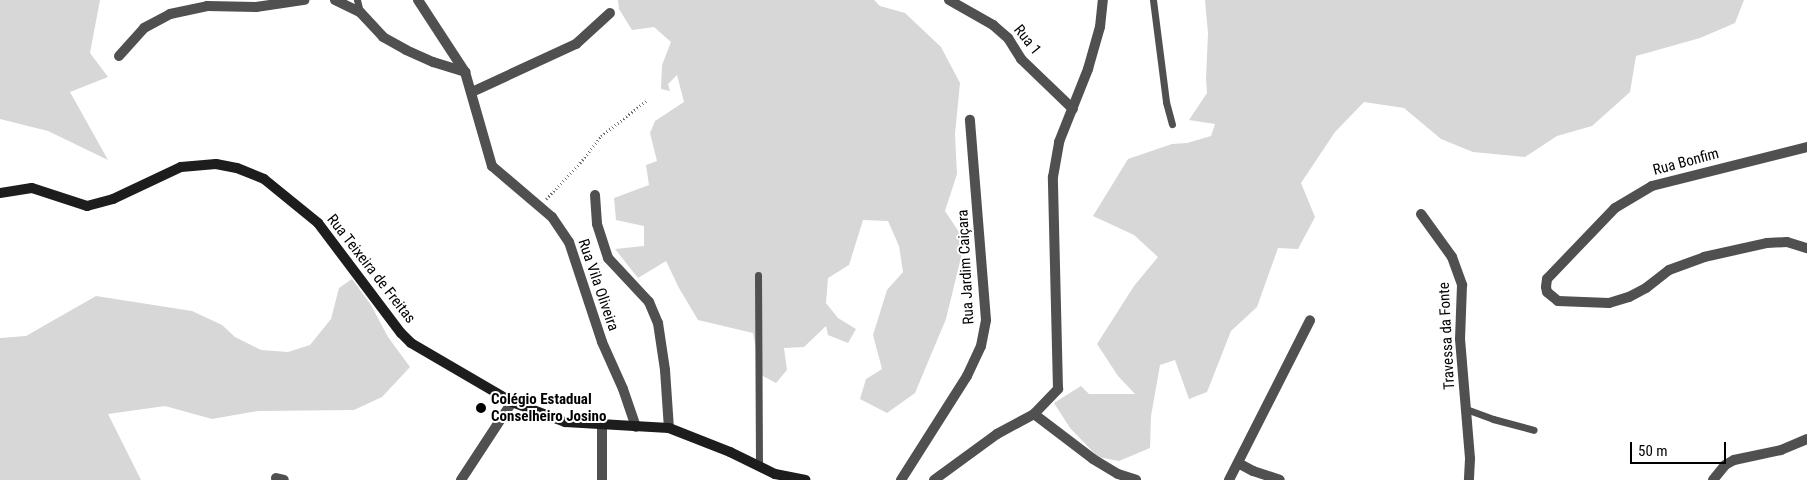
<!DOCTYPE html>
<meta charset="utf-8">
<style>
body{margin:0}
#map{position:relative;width:1807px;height:480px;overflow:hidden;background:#fff;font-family:"Roboto Condensed",sans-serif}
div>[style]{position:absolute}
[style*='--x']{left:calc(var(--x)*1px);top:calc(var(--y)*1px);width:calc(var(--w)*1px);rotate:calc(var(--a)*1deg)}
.green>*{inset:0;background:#d7d7d7}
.path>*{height:2.5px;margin-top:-1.25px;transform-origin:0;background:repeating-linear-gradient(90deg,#727272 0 1px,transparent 0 3.5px)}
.lane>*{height:7px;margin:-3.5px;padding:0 3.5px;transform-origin:3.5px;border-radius:3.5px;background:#505050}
.street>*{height:10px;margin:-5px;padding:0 5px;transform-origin:5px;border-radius:5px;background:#505050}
.secondary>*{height:10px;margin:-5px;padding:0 5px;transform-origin:5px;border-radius:5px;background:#1d1d1d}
.dots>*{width:14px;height:14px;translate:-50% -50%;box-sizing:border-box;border:2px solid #fff;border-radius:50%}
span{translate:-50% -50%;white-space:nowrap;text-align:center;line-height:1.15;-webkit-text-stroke:4px #fff;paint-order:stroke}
.street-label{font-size:15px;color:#000}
.poi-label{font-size:15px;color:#000;font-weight:700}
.left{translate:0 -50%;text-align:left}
.scale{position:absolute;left:1630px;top:442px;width:96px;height:22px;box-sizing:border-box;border:2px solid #000;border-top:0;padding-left:6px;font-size:15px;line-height:18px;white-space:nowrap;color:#000;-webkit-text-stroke:4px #fff;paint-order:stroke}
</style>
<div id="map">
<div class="green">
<div style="clip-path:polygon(0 0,100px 0,90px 53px,108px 77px,70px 92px,108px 160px,48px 131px,0 119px)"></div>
<div style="clip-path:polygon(618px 0,874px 0,880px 6px,905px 13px,941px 47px,960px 83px,955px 134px,957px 174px,945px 211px,965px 241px,946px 319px,915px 393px,887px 413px,860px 399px,866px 379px,882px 369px,873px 335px,887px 290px,903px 272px,899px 246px,888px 221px,863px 220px,849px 265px,828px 278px,826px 303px,838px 318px,856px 329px,848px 343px,828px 335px,826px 326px,804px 347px,784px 348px,787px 370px,776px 383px,761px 375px,753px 333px,698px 320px,679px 288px,666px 261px,638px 278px,615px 249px,644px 246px,644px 226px,616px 220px,614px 198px,649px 185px,646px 165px,657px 161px,650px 133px,655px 121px,684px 102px,677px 75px,668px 84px,670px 91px,661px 89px,662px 65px,671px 42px,654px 27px,632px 30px,619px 9px)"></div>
<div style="clip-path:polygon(1205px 0,1744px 0,1735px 23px,1700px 38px,1636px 56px,1630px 92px,1592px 126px,1557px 136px,1525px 157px,1473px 152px,1441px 139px,1404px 108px,1364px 102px,1335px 132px,1301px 183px,1315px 217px,1298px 249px,1278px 248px,1257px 307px,1231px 331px,1207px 392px,1189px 399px,1175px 360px,1160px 365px,1151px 416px,1150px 448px,1119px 461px,1098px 457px,1070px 428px,1054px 403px,1081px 386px,1089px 394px,1135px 394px,1118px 376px,1097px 344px,1134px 286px,1158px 257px,1134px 235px,1093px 216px,1128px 159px,1172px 144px,1187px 143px,1211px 136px,1215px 124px,1189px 120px,1207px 93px,1206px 79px,1208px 33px)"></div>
<div style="clip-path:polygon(352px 279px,371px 305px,388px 337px,410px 367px,382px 397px,354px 410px,258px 411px,212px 419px,165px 406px,108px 414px,141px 480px,0 480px,0 338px,26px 336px,96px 296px,192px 311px,222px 325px,235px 337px,261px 350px,288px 352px,310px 345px,331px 319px,339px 288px)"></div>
</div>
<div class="path">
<div style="--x:546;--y:199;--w:50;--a:-46.6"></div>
<div style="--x:580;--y:163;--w:34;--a:-52"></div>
<div style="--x:601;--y:136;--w:57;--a:-37.9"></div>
</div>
<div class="lane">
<div style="--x:357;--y:0;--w:12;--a:76"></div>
<div style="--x:1153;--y:0;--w:103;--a:82.7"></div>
<div style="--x:1166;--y:102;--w:23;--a:75"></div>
<div style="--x:758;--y:275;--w:191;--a:89.7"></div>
<div style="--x:1466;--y:409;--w:29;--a:20"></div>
<div style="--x:1493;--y:419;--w:42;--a:15"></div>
</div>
<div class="street">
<div style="--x:335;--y:0;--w:28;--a:26"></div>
<div style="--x:360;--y:12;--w:34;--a:47"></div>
<div style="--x:383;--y:37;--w:26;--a:29"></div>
<div style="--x:406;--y:50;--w:30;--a:24"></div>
<div style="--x:433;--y:62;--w:34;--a:17"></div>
<div style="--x:418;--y:0;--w:86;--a:56.9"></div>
<div style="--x:465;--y:72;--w:98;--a:74"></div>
<div style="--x:492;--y:166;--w:79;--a:40.4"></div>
<div style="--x:552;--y:217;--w:30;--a:56"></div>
<div style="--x:569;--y:242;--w:105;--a:71.7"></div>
<div style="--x:602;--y:342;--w:51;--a:65.9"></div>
<div style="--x:623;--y:389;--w:40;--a:71.1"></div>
<div style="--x:949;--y:0;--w:51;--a:29.6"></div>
<div style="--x:993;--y:25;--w:20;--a:41"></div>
<div style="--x:1008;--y:38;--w:25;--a:58"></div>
<div style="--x:1021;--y:59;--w:72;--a:43.9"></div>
<div style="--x:119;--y:56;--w:38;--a:-48"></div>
<div style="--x:144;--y:28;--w:30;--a:-28"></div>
<div style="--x:170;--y:14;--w:38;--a:-12"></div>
<div style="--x:207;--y:6;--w:49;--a:1.2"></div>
<div style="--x:256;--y:7;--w:49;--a:-8.3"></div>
<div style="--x:472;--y:92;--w:115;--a:-24.8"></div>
<div style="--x:576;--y:44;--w:46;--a:-42.4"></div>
<div style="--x:1807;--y:147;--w:160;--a:165.9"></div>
<div style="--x:1652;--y:186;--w:43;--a:149.3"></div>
<div style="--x:1615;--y:208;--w:98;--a:133.8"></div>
<div style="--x:1547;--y:279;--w:8;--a:97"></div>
<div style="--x:1546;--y:287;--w:5;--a:79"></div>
<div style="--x:1547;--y:292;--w:14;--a:39"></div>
<div style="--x:1558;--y:301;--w:51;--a:2.2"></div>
<div style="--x:1609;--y:303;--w:21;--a:-17"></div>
<div style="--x:1629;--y:297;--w:19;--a:-28"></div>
<div style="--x:1646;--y:288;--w:29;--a:-38"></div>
<div style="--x:1669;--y:270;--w:37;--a:-20"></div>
<div style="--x:1704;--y:257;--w:65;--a:-12.5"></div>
<div style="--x:1767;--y:243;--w:20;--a:-3"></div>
<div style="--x:1787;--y:242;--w:21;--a:17"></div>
<div style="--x:595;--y:195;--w:29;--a:86"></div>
<div style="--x:597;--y:224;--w:36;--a:72"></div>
<div style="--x:608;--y:258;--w:60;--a:47"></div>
<div style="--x:649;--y:302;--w:23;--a:67"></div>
<div style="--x:658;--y:323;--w:48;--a:81.5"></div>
<div style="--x:665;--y:370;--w:58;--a:86.1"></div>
<div style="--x:1421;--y:214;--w:53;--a:54.2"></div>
<div style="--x:1452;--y:257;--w:30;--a:70"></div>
<div style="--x:1462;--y:285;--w:54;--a:92.1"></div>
<div style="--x:1460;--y:339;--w:120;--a:85.2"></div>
<div style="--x:1470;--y:459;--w:21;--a:93"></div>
<div style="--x:1034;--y:414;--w:74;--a:37.3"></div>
<div style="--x:1093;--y:459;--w:29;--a:31"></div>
<div style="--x:1118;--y:474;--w:19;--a:18"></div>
<div style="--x:1238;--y:463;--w:17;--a:28"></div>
<div style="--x:1253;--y:471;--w:28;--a:18"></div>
<div style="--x:276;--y:478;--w:8;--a:14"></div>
<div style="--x:461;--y:480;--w:93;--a:-56.8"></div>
<div style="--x:602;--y:480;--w:55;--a:-90"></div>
<div style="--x:901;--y:480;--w:123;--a:-57.6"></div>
<div style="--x:967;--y:376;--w:33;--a:-65"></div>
<div style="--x:981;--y:346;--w:26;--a:-79"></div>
<div style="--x:986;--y:320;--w:201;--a:-94.6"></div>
<div style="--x:934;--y:480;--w:78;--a:-36.1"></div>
<div style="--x:997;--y:434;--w:42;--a:-28.4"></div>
<div style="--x:1034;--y:414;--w:35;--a:-46"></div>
<div style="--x:1058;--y:389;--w:212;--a:-91.4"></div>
<div style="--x:1053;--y:177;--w:36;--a:-80"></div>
<div style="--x:1059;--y:142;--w:79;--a:-68.3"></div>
<div style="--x:1088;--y:69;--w:44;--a:-74.1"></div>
<div style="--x:1100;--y:27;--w:27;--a:-84"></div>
<div style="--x:1229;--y:480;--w:179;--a:-63.1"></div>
<div style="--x:1713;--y:480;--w:19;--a:-51"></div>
<div style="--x:1725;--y:465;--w:10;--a:-29"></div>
<div style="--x:1734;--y:460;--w:48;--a:-12"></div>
<div style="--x:1781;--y:450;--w:28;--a:-23"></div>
</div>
<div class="secondary">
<div style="--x:0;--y:193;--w:32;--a:-9"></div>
<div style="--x:32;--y:188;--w:58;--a:18.1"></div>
<div style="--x:87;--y:206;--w:27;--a:-15"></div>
<div style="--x:113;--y:199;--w:75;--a:-25.2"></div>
<div style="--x:181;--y:167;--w:35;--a:-5"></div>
<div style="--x:216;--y:164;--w:21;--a:11"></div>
<div style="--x:237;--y:168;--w:29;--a:22"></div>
<div style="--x:264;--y:179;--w:70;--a:39.2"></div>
<div style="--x:318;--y:223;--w:138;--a:53"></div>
<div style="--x:401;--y:333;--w:14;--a:45"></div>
<div style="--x:411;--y:343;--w:117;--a:30.3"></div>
<div style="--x:512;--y:402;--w:57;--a:20.7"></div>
<div style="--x:565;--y:422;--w:104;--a:3.3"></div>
<div style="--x:669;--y:428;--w:66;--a:21.5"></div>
<div style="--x:730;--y:452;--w:50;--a:26.1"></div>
<div style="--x:775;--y:474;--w:31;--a:11"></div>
</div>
<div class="dots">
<div style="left:481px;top:408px;background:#000"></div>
</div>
<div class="street-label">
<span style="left:1027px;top:40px;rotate:51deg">Rua 1</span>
<span style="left:1686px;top:162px;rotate:-15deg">Rua Bonfim</span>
<span style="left:966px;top:267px;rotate:-93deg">Rua Jardim Caiçara</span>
<span style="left:371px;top:269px;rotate:52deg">Rua Teixeira de Freitas</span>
<span style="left:598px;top:285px;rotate:71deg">Rua Vila Oliveira</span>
<span style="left:1447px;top:336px;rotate:-93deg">Travessa da Fonte</span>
</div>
<div class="poi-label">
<span class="left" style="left:491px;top:408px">Colégio Estadual<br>Conselheiro Josino</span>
</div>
<div class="scale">50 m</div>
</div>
